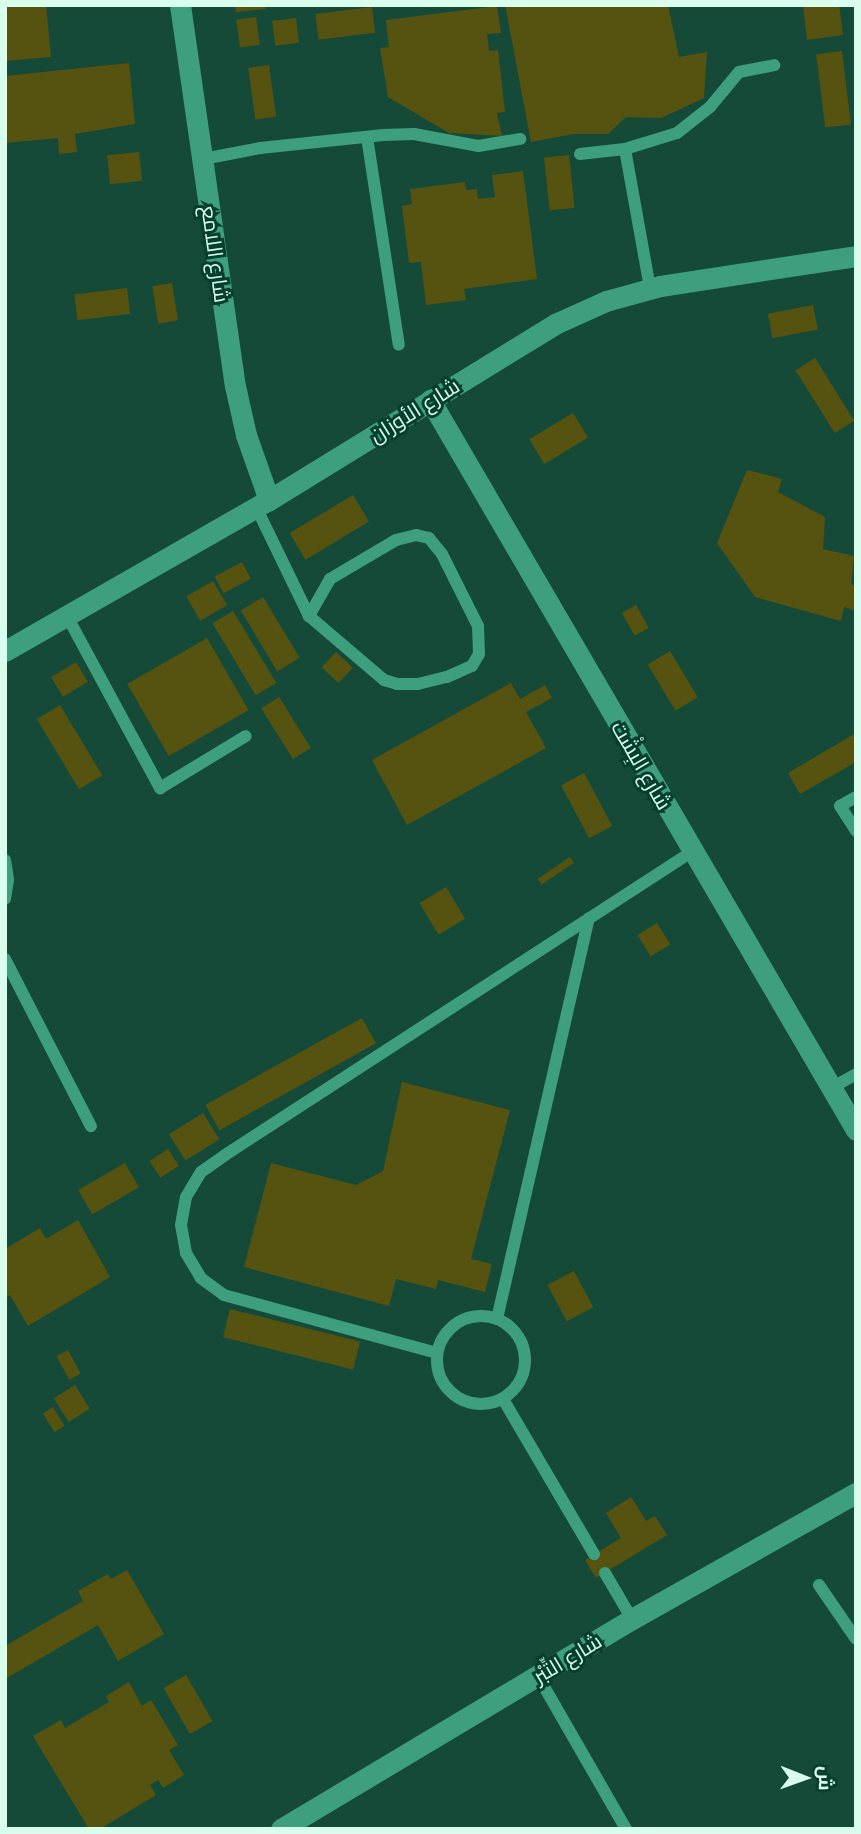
<!DOCTYPE html>
<meta charset="utf-8">
<style>
body{margin:0}
#map{position:relative;width:861px;height:1834px;overflow:hidden;background:#154a38;font-family:Ubuntu,Cairo,sans-serif}
div>[style]{position:absolute}
[style*='--x']{left:calc(var(--x)*1px);top:calc(var(--y)*1px);width:calc(var(--w)*1px);rotate:calc(var(--a)*1deg)}
.building>*{inset:0;background:#565310;transform-origin:0 0}
.lane>*{height:12px;margin:-6px;padding:0 6px;transform-origin:6px;border-radius:6px;background:#3d9f7d}
.lane>.ring{margin:-6px;padding:0;box-sizing:content-box;background:none;border:12px solid #3d9f7d;border-radius:50%}
.street>*{height:21px;margin:-10.5px;padding:0 10.5px;transform-origin:10.5px;border-radius:10.5px;background:#3d9f7d}
span{translate:-50% -50%;white-space:nowrap;text-align:center;line-height:1.15;-webkit-text-stroke:6px #073f2e;paint-order:stroke}
.street-label{font-size:21px;color:#dafeee}
.frame{position:absolute;inset:0;border:7px solid #dafeee;pointer-events:none}
.north{position:absolute;left:770px;top:1743px;width:70px;height:70px;-webkit-text-stroke:5px #073f2e;paint-order:stroke;rotate:91deg;font-size:19px;font-weight:700;line-height:28px;text-align:center;color:#dafeee}
.north::after{content:'';display:block;margin:auto;width:24px;height:32px;background:#dafeee;clip-path:polygon(50% 0,100% 100%,50% 72%,0 100%)}
</style>
<div id="map">
<div class="building">
<div style="clip-path:polygon(5px 5px,46px 5px,51px 57px,5px 61px)"></div>
<div style="clip-path:polygon(235px 5px,265px 5px,266px 9px,236px 12px)"></div>
<div style="clip-path:polygon(505px 5px,668px 5px,679px 57px,707px 52px,704px 98px,661px 118px,626px 117px,608px 134px,573px 134px,531px 142px)"></div>
<div style="clip-path:polygon(803px 5px,839px 5px,843px 35px,807px 40px)"></div>
<div style="clip-path:polygon(497px 6px,501px 33px,487px 34px,489px 51px,498px 50px,505px 112px,497px 113px,502px 136px,449px 133px,388px 97px,380px 48px,389px 47px,386px 20px)"></div>
<div style="left:372px;top:7px;width:26px;height:57px;rotate:83deg"></div>
<div style="left:256px;top:17px;width:28px;height:20px;rotate:82deg"></div>
<div style="left:296px;top:18px;width:25px;height:24px;rotate:83deg"></div>
<div style="left:842px;top:51px;width:74px;height:26px;rotate:83deg"></div>
<div style="clip-path:polygon(129px 63px,135px 124px,75px 134px,77px 152px,59px 154px,58px 138px,5px 143px,5px 76px)"></div>
<div style="left:269px;top:65px;width:52px;height:21px;rotate:82deg"></div>
<div style="left:139px;top:152px;width:29px;height:32px;rotate:84deg"></div>
<div style="left:569px;top:155px;width:53px;height:25px;rotate:84deg"></div>
<div style="clip-path:polygon(523px 171px,537px 279px,464px 289px,466px 300px,426px 305px,421px 262px,409px 263px,402px 206px,412px 204px,410px 189px,465px 182px,466px 190px,477px 189px,478px 199px,495px 197px,492px 175px)"></div>
<div style="left:172px;top:283px;width:38px;height:20px;rotate:81deg"></div>
<div style="left:127px;top:288px;width:26px;height:53px;rotate:83deg"></div>
<div style="left:813px;top:305px;width:25px;height:46px;rotate:79deg"></div>
<div style="left:815px;top:358px;width:74px;height:23px;rotate:58deg"></div>
<div style="left:573px;top:413px;width:29px;height:51px;rotate:59deg"></div>
<div style="clip-path:polygon(747px 470px,782px 479px,778px 492px,825px 517px,823px 549px,854px 556px,851px 584px,856px 586px,856px 611px,844px 607px,841px 621px,755px 597px,717px 543px)"></div>
<div style="left:353px;top:495px;width:31px;height:74px;rotate:59deg"></div>
<div style="left:242px;top:562px;width:19px;height:31px;rotate:62deg"></div>
<div style="left:213px;top:581px;width:28px;height:31px;rotate:60deg"></div>
<div style="left:263px;top:597px;width:71px;height:26px;rotate:59deg"></div>
<div style="left:636px;top:605px;width:26px;height:16px;rotate:61deg"></div>
<div style="left:233px;top:611px;width:84px;height:24px;rotate:59deg"></div>
<div style="left:207px;top:638px;width:83px;height:92px;rotate:60deg"></div>
<div style="left:670px;top:651px;width:54px;height:26px;rotate:59deg"></div>
<div style="left:336px;top:652px;width:23px;height:21px;rotate:43deg"></div>
<div style="left:76px;top:662px;width:23px;height:29px;rotate:59deg"></div>
<div style="clip-path:polygon(511px 683px,520px 699px,545px 685px,552px 698px,526px 712px,546px 748px,407px 825px,372px 760px)"></div>
<div style="left:279px;top:697px;width:60px;height:21px;rotate:58deg"></div>
<div style="left:60px;top:705px;width:82px;height:27px;rotate:59deg"></div>
<div style="clip-path:polygon(856px 733px,856px 762px,800px 794px,788px 773px)"></div>
<div style="left:584px;top:773px;width:60px;height:26px;rotate:62deg"></div>
<div style="left:570px;top:857px;width:7px;height:39px;rotate:56deg"></div>
<div style="left:446px;top:887px;width:37px;height:31px;rotate:59deg"></div>
<div style="left:657px;top:923px;width:25px;height:23px;rotate:58deg"></div>
<div style="left:362px;top:1018px;width:29px;height:179px;rotate:61deg"></div>
<div style="clip-path:polygon(402px 1082px,510px 1110px,471px 1259px,492px 1264px,485px 1292px,438px 1280px,436px 1289px,396px 1279px,389px 1306px,244px 1267px,271px 1163px,356px 1185px,383px 1171px)"></div>
<div style="left:203px;top:1113px;width:31px;height:40px;rotate:58deg"></div>
<div style="left:168px;top:1149px;width:20px;height:22px;rotate:57deg"></div>
<div style="left:125px;top:1163px;width:28px;height:54px;rotate:60deg"></div>
<div style="clip-path:polygon(78px 1220px,110px 1277px,28px 1326px,10px 1295px,5px 1298px,5px 1249px,40px 1228px,46px 1239px)"></div>
<div style="left:574px;top:1271px;width:41px;height:30px;rotate:62deg"></div>
<div style="left:230px;top:1309px;width:134px;height:29px;rotate:14deg"></div>
<div style="left:68px;top:1350px;width:27px;height:13px;rotate:62deg"></div>
<div style="left:75px;top:1385px;width:28px;height:25px;rotate:58deg"></div>
<div style="left:53px;top:1407px;width:22px;height:12px;rotate:58deg"></div>
<div style="clip-path:polygon(631px 1497px,646px 1521px,655px 1516px,667px 1535px,596px 1578px,585px 1560px,621px 1538px,606px 1513px)"></div>
<div style="clip-path:polygon(127px 1570px,164px 1634px,118px 1661px,98px 1625px,5px 1679px,5px 1646px,83px 1601px,78px 1591px,108px 1574px,111px 1579px)"></div>
<div style="left:186px;top:1675px;width:53px;height:26px;rotate:60deg"></div>
<div style="clip-path:polygon(129px 1682px,142px 1706px,151px 1700px,178px 1745px,169px 1750px,184px 1775px,163px 1788px,158px 1780px,150px 1785px,156px 1795px,100px 1829px,89px 1829px,33px 1736px,61px 1720px,65px 1728px,109px 1702px,106px 1696px)"></div>
</div>
<div class="lane">
<div style="--x:367;--y:137;--w:210;--a:81.3"></div>
<div style="--x:580;--y:154;--w:45;--a:-6.3"></div>
<div style="--x:203;--y:159;--w:58;--a:-10.9"></div>
<div style="--x:260;--y:148;--w:124;--a:-6"></div>
<div style="--x:383;--y:135;--w:31;--a:-2"></div>
<div style="--x:414;--y:134;--w:65;--a:10.6"></div>
<div style="--x:478;--y:146;--w:43;--a:-9.5"></div>
<div style="--x:650;--y:288;--w:141;--a:-100.2"></div>
<div style="--x:625;--y:149;--w:54;--a:-17.1"></div>
<div style="--x:677;--y:133;--w:42;--a:-38.2"></div>
<div style="--x:710;--y:107;--w:45;--a:-50.4"></div>
<div style="--x:739;--y:72;--w:36;--a:-11"></div>
<div style="--x:256;--y:507;--w:121;--a:64.1"></div>
<div style="--x:309;--y:616;--w:99;--a:40.5"></div>
<div style="--x:384;--y:680;--w:14;--a:17"></div>
<div style="--x:397;--y:684;--w:21;--a:0"></div>
<div style="--x:418;--y:684;--w:30;--a:-14"></div>
<div style="--x:447;--y:677;--w:27;--a:-24"></div>
<div style="--x:472;--y:666;--w:14;--a:-60"></div>
<div style="--x:479;--y:654;--w:28;--a:-92"></div>
<div style="--x:478;--y:626;--w:80;--a:-116.6"></div>
<div style="--x:442;--y:554;--w:21;--a:-129"></div>
<div style="--x:429;--y:538;--w:13;--a:-167"></div>
<div style="--x:416;--y:535;--w:21;--a:166"></div>
<div style="--x:396;--y:540;--w:77;--a:149.4"></div>
<div style="--x:330;--y:579;--w:43;--a:119.6"></div>
<div style="--x:67;--y:616;--w:196;--a:61.6"></div>
<div style="--x:160;--y:788;--w:100;--a:-31.2"></div>
<div style="--x:856;--y:797;--w:18;--a:151"></div>
<div style="--x:840;--y:806;--w:30;--a:57"></div>
<div style="--x:5;--y:860;--w:20;--a:81"></div>
<div style="--x:8;--y:880;--w:19;--a:99"></div>
<div style="--x:5;--y:959;--w:188;--a:62.8"></div>
<div style="--x:831;--y:1088;--w:29;--a:-29"></div>
<div class="ring" style="left:437px;top:1316px;width:76px;height:76px"></div>
<div style="--x:497;--y:1319;--w:411;--a:-77.1"></div>
<div style="--x:437;--y:1353;--w:221;--a:-164.8"></div>
<div style="--x:224;--y:1295;--w:29;--a:-144"></div>
<div style="--x:201;--y:1278;--w:29;--a:-121"></div>
<div style="--x:186;--y:1253;--w:28;--a:-100"></div>
<div style="--x:181;--y:1225;--w:28;--a:-80"></div>
<div style="--x:186;--y:1197;--w:29;--a:-59"></div>
<div style="--x:201;--y:1172;--w:29;--a:-35"></div>
<div style="--x:225;--y:1155;--w:558;--a:-33.01"></div>
<div style="--x:503;--y:1399;--w:180;--a:59.6"></div>
<div style="--x:605;--y:1573;--w:53;--a:59.6"></div>
<div style="--x:819;--y:1585;--w:65;--a:55.6"></div>
<div style="--x:538;--y:1676;--w:177;--a:60.1"></div>
</div>
<div class="street">
<div style="--x:180;--y:5;--w:385;--a:81.8"></div>
<div style="--x:235;--y:386;--w:50;--a:77.3"></div>
<div style="--x:246;--y:435;--w:69;--a:70.5"></div>
<div style="--x:430;--y:400;--w:845;--a:59.73"></div>
<div style="--x:5;--y:651;--w:304;--a:-29.8"></div>
<div style="--x:269;--y:500;--w:336;--a:-31.6"></div>
<div style="--x:555;--y:324;--w:56;--a:-24.3"></div>
<div style="--x:606;--y:301;--w:56;--a:-15.5"></div>
<div style="--x:660;--y:286;--w:198;--a:-8.7"></div>
<div style="--x:281;--y:1829;--w:409;--a:-30.9"></div>
<div style="--x:632;--y:1619;--w:257;--a:-29.4"></div>
</div>
<div class="street-label">
<span style="left:216px;top:254px;rotate:82deg">شارع اللامع</span>
<span style="left:414px;top:410px;rotate:-32deg">شارع الأوزان</span>
<span style="left:642px;top:765px;rotate:60deg">شارع البِشْت</span>
<span style="left:567px;top:1658px;rotate:-31deg">شارع التِّبْر</span>
</div>
<div class="frame"></div>
<div class="north">ش</div>
</div>
